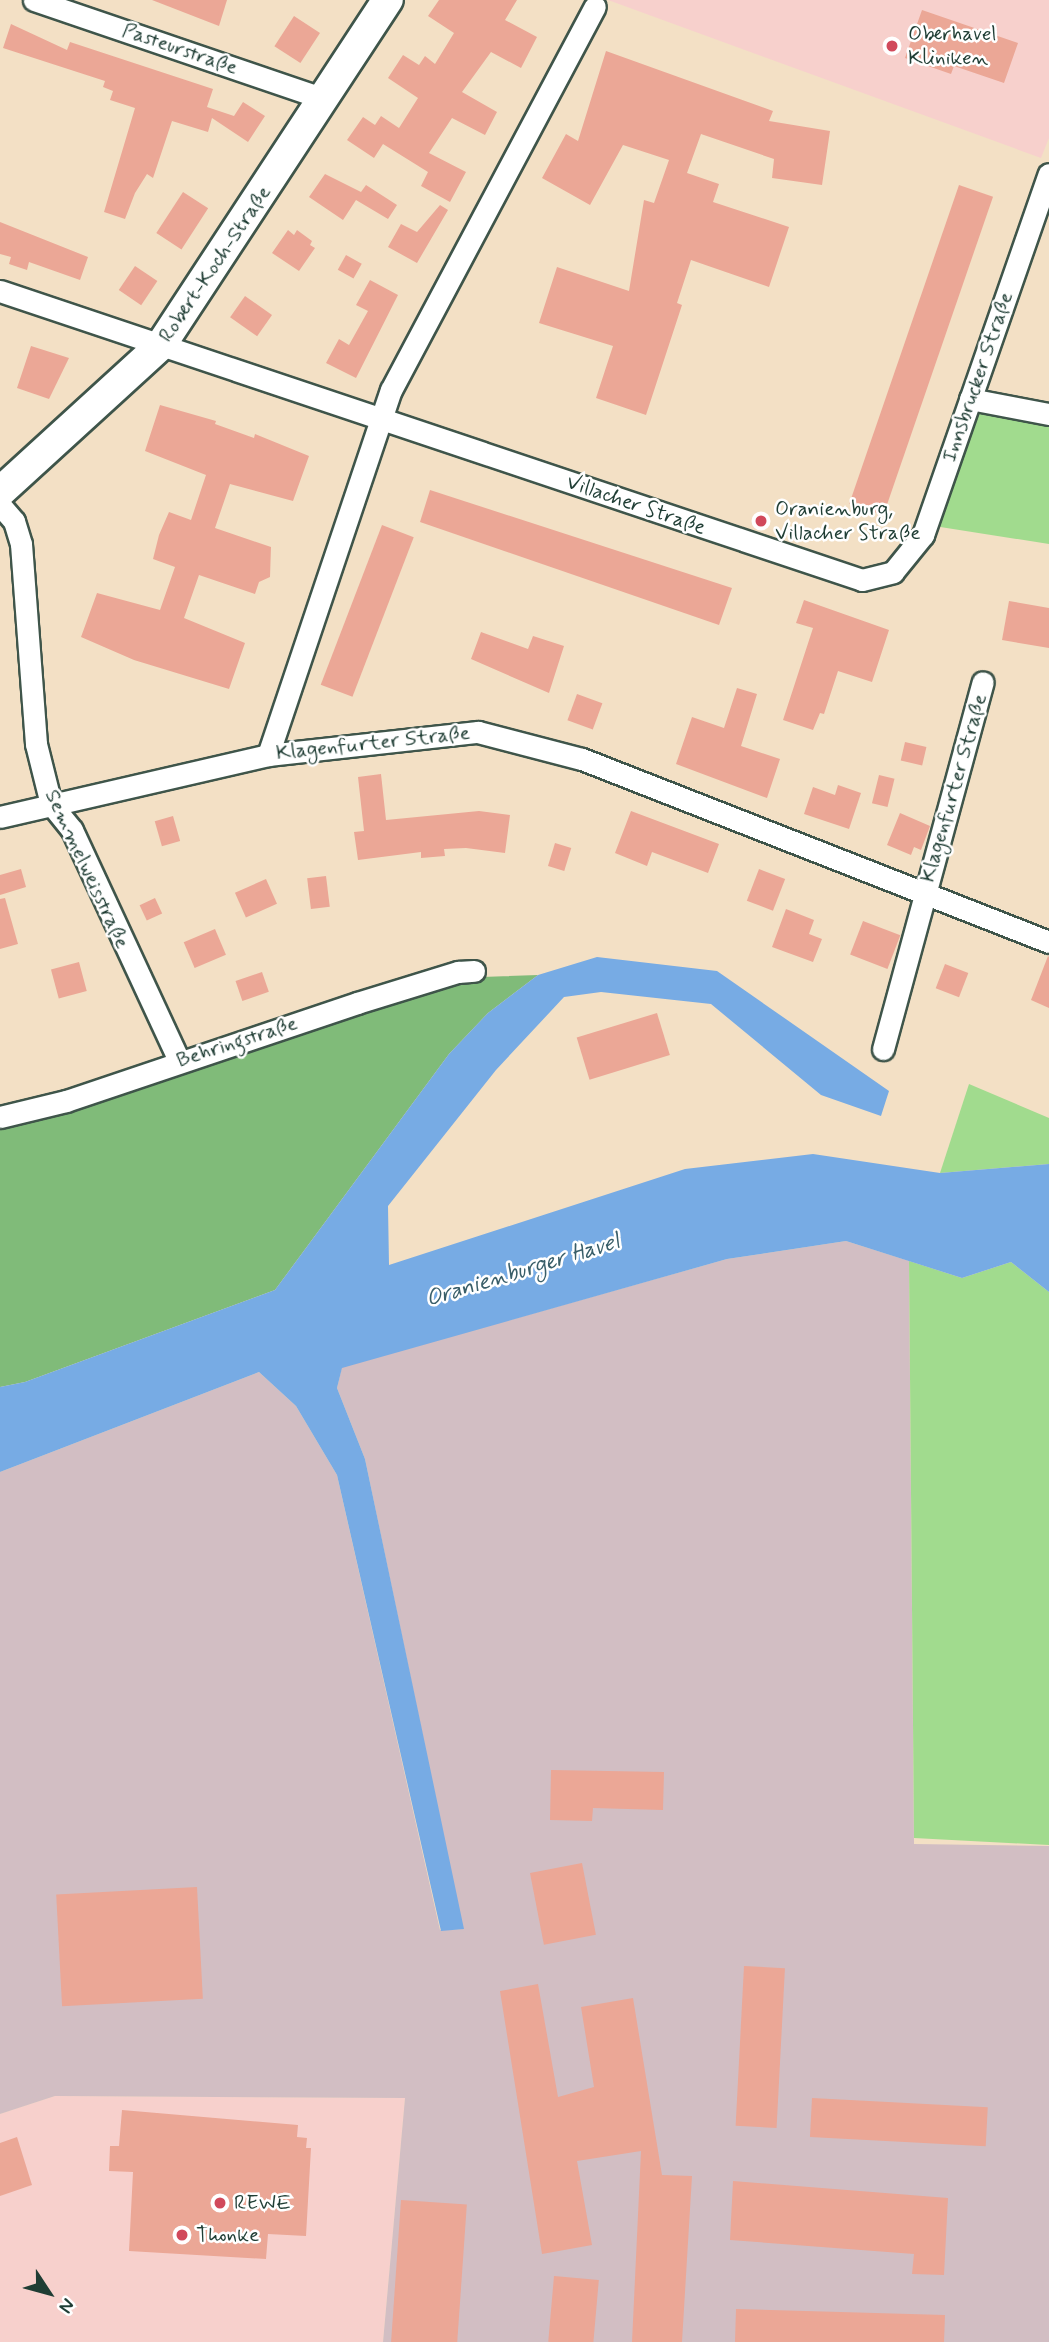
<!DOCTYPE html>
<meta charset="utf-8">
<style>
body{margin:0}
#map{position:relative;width:1049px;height:2342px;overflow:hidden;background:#f3e0c5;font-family:Mynerve,sans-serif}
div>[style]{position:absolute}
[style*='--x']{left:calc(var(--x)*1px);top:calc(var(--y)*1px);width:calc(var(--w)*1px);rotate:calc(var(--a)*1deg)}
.built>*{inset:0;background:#f7d0cc}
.industrial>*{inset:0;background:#d2bec3}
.green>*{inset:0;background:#a1db8e}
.forest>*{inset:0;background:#80bb79}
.water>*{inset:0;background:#77abe4}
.building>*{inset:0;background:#eba796;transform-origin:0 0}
.roads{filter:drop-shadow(2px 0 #3f554a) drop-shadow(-2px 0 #3f554a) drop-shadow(0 2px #3f554a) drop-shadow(0 -2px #3f554a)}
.street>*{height:21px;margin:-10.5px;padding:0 10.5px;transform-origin:10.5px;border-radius:10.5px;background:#fff}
.secondary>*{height:30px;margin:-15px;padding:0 15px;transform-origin:15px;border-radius:15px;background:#fff}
.dots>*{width:19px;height:19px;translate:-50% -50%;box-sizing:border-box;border:4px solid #fff;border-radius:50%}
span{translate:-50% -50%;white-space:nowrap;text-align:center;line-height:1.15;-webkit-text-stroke:5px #fff;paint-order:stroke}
.poi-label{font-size:21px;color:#1f3d34}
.left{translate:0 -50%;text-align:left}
.street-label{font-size:21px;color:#1f3d34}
.water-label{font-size:23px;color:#395e69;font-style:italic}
.north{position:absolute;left:14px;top:2258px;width:70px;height:70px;-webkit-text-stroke:5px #fff;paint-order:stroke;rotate:126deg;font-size:19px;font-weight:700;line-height:28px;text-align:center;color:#1f3d34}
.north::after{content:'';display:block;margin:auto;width:24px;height:32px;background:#1f3d34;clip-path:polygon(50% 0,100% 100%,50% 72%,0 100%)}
</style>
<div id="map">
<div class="built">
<div style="clip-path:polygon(608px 0,1049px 0,1049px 138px,1041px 158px)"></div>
<div style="clip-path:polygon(55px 2096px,405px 2098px,383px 2342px,0 2342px,0 2114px)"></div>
</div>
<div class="industrial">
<div style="clip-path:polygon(846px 1241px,909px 1261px,914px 1844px,1049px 1846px,1049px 2342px,383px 2342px,405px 2098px,55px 2096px,0 2114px,0 1472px,259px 1372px,296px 1406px,337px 1475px,440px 1930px,463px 1929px,365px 1459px,337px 1388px,342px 1367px,727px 1259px)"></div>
</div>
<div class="green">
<div style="clip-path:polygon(975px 409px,1049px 422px,1049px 544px,934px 526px)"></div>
<div style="clip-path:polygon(969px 1084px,1049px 1118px,1049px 1164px,940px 1173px)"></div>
<div style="clip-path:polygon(909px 1261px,962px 1278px,1011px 1262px,1049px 1292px,1049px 1845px,914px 1838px)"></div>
</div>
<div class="forest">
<div style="clip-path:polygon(538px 975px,488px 1013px,449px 1054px,275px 1290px,25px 1382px,0 1387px,0 1127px,454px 978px)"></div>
</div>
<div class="water">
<div style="clip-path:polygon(597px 957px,717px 971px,889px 1091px,881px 1116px,821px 1095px,711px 1004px,601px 992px,564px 997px,496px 1070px,388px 1206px,389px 1265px,685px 1169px,813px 1154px,940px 1173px,1049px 1164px,1049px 1292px,1011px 1262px,962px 1278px,846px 1241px,727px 1259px,342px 1368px,337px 1388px,365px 1459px,464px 1929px,441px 1931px,337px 1475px,296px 1406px,259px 1372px,0 1472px,0 1387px,25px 1382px,275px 1290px,449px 1054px,488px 1013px,538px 975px)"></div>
</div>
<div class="building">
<div style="clip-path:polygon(152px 0,227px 0,219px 26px)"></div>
<div style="clip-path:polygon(439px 0,517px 0,505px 20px,537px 37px,521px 68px,491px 52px,462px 92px,497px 112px,485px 135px,452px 118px,429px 153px,466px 172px,450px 202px,421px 186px,428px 172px,383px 144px,374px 158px,347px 140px,363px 117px,375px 125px,381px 116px,399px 128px,418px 98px,388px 78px,403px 55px,419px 65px,425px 56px,435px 64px,454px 33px,428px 16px)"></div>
<div style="clip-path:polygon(922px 10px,1018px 43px,1004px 83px,954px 66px,951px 74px,905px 58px)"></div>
<div style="left:294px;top:16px;width:31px;height:36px;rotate:33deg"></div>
<div style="clip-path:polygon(11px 24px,67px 50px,70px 42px,213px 89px,207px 107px,234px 116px,243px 102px,265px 116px,248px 142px,212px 118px,208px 132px,172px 121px,153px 178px,147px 174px,135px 193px,125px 219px,104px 212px,135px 108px,110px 100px,113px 91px,103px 87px,105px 81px,3px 48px)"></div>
<div style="clip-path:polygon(606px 51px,773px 111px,769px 121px,830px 131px,822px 185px,772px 178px,774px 159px,701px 134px,687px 173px,719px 184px,713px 202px,789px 227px,769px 287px,691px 260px,677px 303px,682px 305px,646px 415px,596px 398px,613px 346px,539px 323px,557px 267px,629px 291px,644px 200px,654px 203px,669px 160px,623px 145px,590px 205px,542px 178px,566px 134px,578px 141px)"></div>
<div style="clip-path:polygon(325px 174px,361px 192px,366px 185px,397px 205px,388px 219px,356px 200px,343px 220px,309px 197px)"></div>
<div style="left:959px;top:185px;width:36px;height:337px;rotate:19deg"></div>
<div style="left:183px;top:192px;width:30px;height:49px;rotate:33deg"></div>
<div style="clip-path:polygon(440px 205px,448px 210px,417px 263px,388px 247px,401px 224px,417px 232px)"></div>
<div style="clip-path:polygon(0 222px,88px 257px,80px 280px,29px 262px,27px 270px,9px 264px,11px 257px,0 254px)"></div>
<div style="clip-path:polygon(288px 230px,294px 235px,297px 230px,312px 241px,310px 245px,315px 248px,299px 271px,272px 253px)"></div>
<div style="left:346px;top:255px;width:18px;height:17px;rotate:29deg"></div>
<div style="left:135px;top:266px;width:27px;height:29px;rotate:34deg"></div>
<div style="clip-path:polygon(370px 280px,398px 295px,356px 378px,326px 363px,339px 339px,349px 345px,368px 311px,356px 305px)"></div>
<div style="left:245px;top:296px;width:33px;height:26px;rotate:35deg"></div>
<div style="clip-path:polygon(31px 346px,69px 358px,49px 399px,17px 388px)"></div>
<div style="clip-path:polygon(160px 405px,216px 421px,215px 424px,254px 438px,255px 434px,309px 456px,293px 501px,230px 484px,215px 528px,271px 547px,270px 577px,259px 582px,255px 594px,199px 575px,184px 618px,245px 643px,229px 689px,134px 660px,81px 637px,97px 593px,160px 610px,175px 567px,153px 559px,159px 535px,169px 512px,191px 520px,206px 475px,145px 451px)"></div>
<div style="clip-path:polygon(430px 490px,732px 588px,719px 625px,420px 522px)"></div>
<div style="left:382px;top:525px;width:34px;height:171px;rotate:21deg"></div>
<div style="clip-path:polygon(804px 600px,889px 630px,872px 682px,838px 671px,824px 714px,820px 713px,813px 730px,783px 720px,813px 628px,796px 623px)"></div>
<div style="clip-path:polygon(1009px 601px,1049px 608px,1049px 648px,1002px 640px)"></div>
<div style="clip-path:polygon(481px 632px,528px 649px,533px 636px,564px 646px,549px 693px,471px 659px)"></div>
<div style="clip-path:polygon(737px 688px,757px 694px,741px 746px,780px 759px,767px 798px,676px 764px,692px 717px,724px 728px)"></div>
<div style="left:577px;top:694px;width:27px;height:28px;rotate:20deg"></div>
<div style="left:905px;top:742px;width:22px;height:19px;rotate:13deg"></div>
<div style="clip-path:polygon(381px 774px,386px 820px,479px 811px,510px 815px,505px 853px,466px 848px,444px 849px,445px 856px,421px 858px,421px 852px,358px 860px,354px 832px,364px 831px,358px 777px)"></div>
<div style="left:879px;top:775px;width:16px;height:29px;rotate:14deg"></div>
<div style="clip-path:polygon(838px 785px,861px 793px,849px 829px,804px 814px,813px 787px,835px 795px)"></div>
<div style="clip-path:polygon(631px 811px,719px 844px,708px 873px,652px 852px,647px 866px,615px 853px)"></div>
<div style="clip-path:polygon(900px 813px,930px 826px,921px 850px,914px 847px,911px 855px,887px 845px)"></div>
<div style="left:173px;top:816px;width:26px;height:19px;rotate:74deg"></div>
<div style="left:555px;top:843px;width:17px;height:24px;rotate:17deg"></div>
<div style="clip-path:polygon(21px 869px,26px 887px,0 895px,0 875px)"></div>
<div style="left:759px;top:869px;width:28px;height:34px;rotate:21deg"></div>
<div style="left:326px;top:876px;width:31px;height:19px;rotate:83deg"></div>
<div style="left:266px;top:879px;width:27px;height:34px;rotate:66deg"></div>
<div style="clip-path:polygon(5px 898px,18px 944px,0 949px,0 899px)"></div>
<div style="left:155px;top:898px;width:17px;height:17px;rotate:65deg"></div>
<div style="clip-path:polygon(786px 909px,814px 920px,809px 934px,822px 939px,813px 962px,772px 947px)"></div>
<div style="left:863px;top:921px;width:40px;height:36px;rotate:21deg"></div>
<div style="left:215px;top:929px;width:28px;height:34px;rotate:67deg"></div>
<div style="clip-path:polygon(1048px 956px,1049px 957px,1049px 1008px,1031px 1000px)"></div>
<div style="left:79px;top:962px;width:30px;height:29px;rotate:75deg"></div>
<div style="left:945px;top:964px;width:25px;height:26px;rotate:21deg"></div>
<div style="left:262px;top:972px;width:21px;height:28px;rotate:71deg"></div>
<div style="left:657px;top:1013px;width:44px;height:84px;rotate:73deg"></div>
<div style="clip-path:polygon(551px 1770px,664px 1772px,663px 1810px,593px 1808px,592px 1821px,550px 1820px)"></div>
<div style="left:582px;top:1863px;width:73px;height:53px;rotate:79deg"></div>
<div style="left:197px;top:1887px;width:112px;height:141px;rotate:87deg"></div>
<div style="left:744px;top:1966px;width:41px;height:160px;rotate:3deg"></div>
<div style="clip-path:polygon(538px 1984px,558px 2097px,594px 2087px,581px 2007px,633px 1998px,662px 2175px,692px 2176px,682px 2342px,632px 2342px,641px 2151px,577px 2161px,592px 2245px,542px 2254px,500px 1991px)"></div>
<div style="left:812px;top:2098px;width:176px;height:39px;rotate:3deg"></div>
<div style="clip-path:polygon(122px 2110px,298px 2125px,297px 2137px,307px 2138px,306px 2148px,311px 2148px,306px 2236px,268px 2234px,266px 2259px,129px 2251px,133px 2172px,109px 2171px,110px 2146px,119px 2146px)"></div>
<div style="clip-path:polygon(17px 2137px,32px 2185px,0 2196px,0 2143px)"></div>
<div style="clip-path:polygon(733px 2181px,948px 2198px,944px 2275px,912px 2274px,914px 2254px,730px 2240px)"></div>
<div style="left:401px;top:2200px;width:66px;height:143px;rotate:4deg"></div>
<div style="left:554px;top:2276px;width:45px;height:66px;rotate:5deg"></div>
<div style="clip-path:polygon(736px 2309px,945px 2315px,944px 2342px,735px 2342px)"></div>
</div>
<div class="roads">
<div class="street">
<div style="--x:34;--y:0;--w:307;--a:18.8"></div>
<div style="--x:0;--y:291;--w:909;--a:18.53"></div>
<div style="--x:862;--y:580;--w:32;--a:-14"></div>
<div style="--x:893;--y:572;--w:48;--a:-51"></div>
<div style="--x:923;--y:535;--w:382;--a:-70.8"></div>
<div style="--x:970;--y:399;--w:80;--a:10.8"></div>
<div style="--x:0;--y:505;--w:21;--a:49"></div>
<div style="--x:14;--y:521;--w:24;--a:73"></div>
<div style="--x:21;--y:544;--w:201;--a:85.7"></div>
<div style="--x:36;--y:744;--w:62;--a:76"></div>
<div style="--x:51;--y:804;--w:33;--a:51"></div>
<div style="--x:72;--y:830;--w:255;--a:65.1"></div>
<div style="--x:268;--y:755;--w:385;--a:-71.4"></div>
<div style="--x:391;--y:390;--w:434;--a:-62"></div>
<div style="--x:0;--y:817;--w:275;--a:-13"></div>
<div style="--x:268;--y:755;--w:211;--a:-6.3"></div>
<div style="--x:478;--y:732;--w:107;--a:14.6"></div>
<div style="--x:582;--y:759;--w:502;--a:21.4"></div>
<div style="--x:883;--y:1049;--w:380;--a:-74.8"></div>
<div style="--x:0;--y:1117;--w:68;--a:-13.6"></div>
<div style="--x:66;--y:1101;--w:307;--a:-18.6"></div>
<div style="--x:357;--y:1003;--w:106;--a:-17.1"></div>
<div style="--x:458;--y:972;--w:16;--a:-4"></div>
</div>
<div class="secondary">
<div style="--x:0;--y:492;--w:218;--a:-42.4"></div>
<div style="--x:161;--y:345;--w:413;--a:-56.7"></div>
</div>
</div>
<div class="dots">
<div style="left:892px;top:46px;background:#d1495b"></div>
<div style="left:761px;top:521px;background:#d1495b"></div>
<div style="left:220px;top:2203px;background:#d1495b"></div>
<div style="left:182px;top:2235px;background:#d1495b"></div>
</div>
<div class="poi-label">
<span class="left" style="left:908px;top:46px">Oberhavel<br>Kliniken</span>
<span class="left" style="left:775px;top:521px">Oranienburg,<br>Villacher Straße</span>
<span class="left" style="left:234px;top:2203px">REWE</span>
<span class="left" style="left:196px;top:2235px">Thonke</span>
</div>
<div class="street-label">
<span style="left:180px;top:49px;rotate:19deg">Pasteurstraße</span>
<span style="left:215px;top:264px;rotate:-56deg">Robert-Koch-Straße</span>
<span style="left:978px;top:377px;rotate:-71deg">Innsbrucker Straße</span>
<span style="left:636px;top:505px;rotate:19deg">Villacher Straße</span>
<span style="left:373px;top:743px;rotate:-6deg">Klagenfurter Straße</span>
<span style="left:954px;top:788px;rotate:-74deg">Klagenfurter Straße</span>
<span style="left:87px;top:869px;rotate:65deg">Semmelweisstraße</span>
<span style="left:237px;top:1042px;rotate:-18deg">Behringstraße</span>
</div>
<div class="water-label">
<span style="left:523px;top:1271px;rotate:-17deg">Oranienburger Havel</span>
</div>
<div class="north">N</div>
</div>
